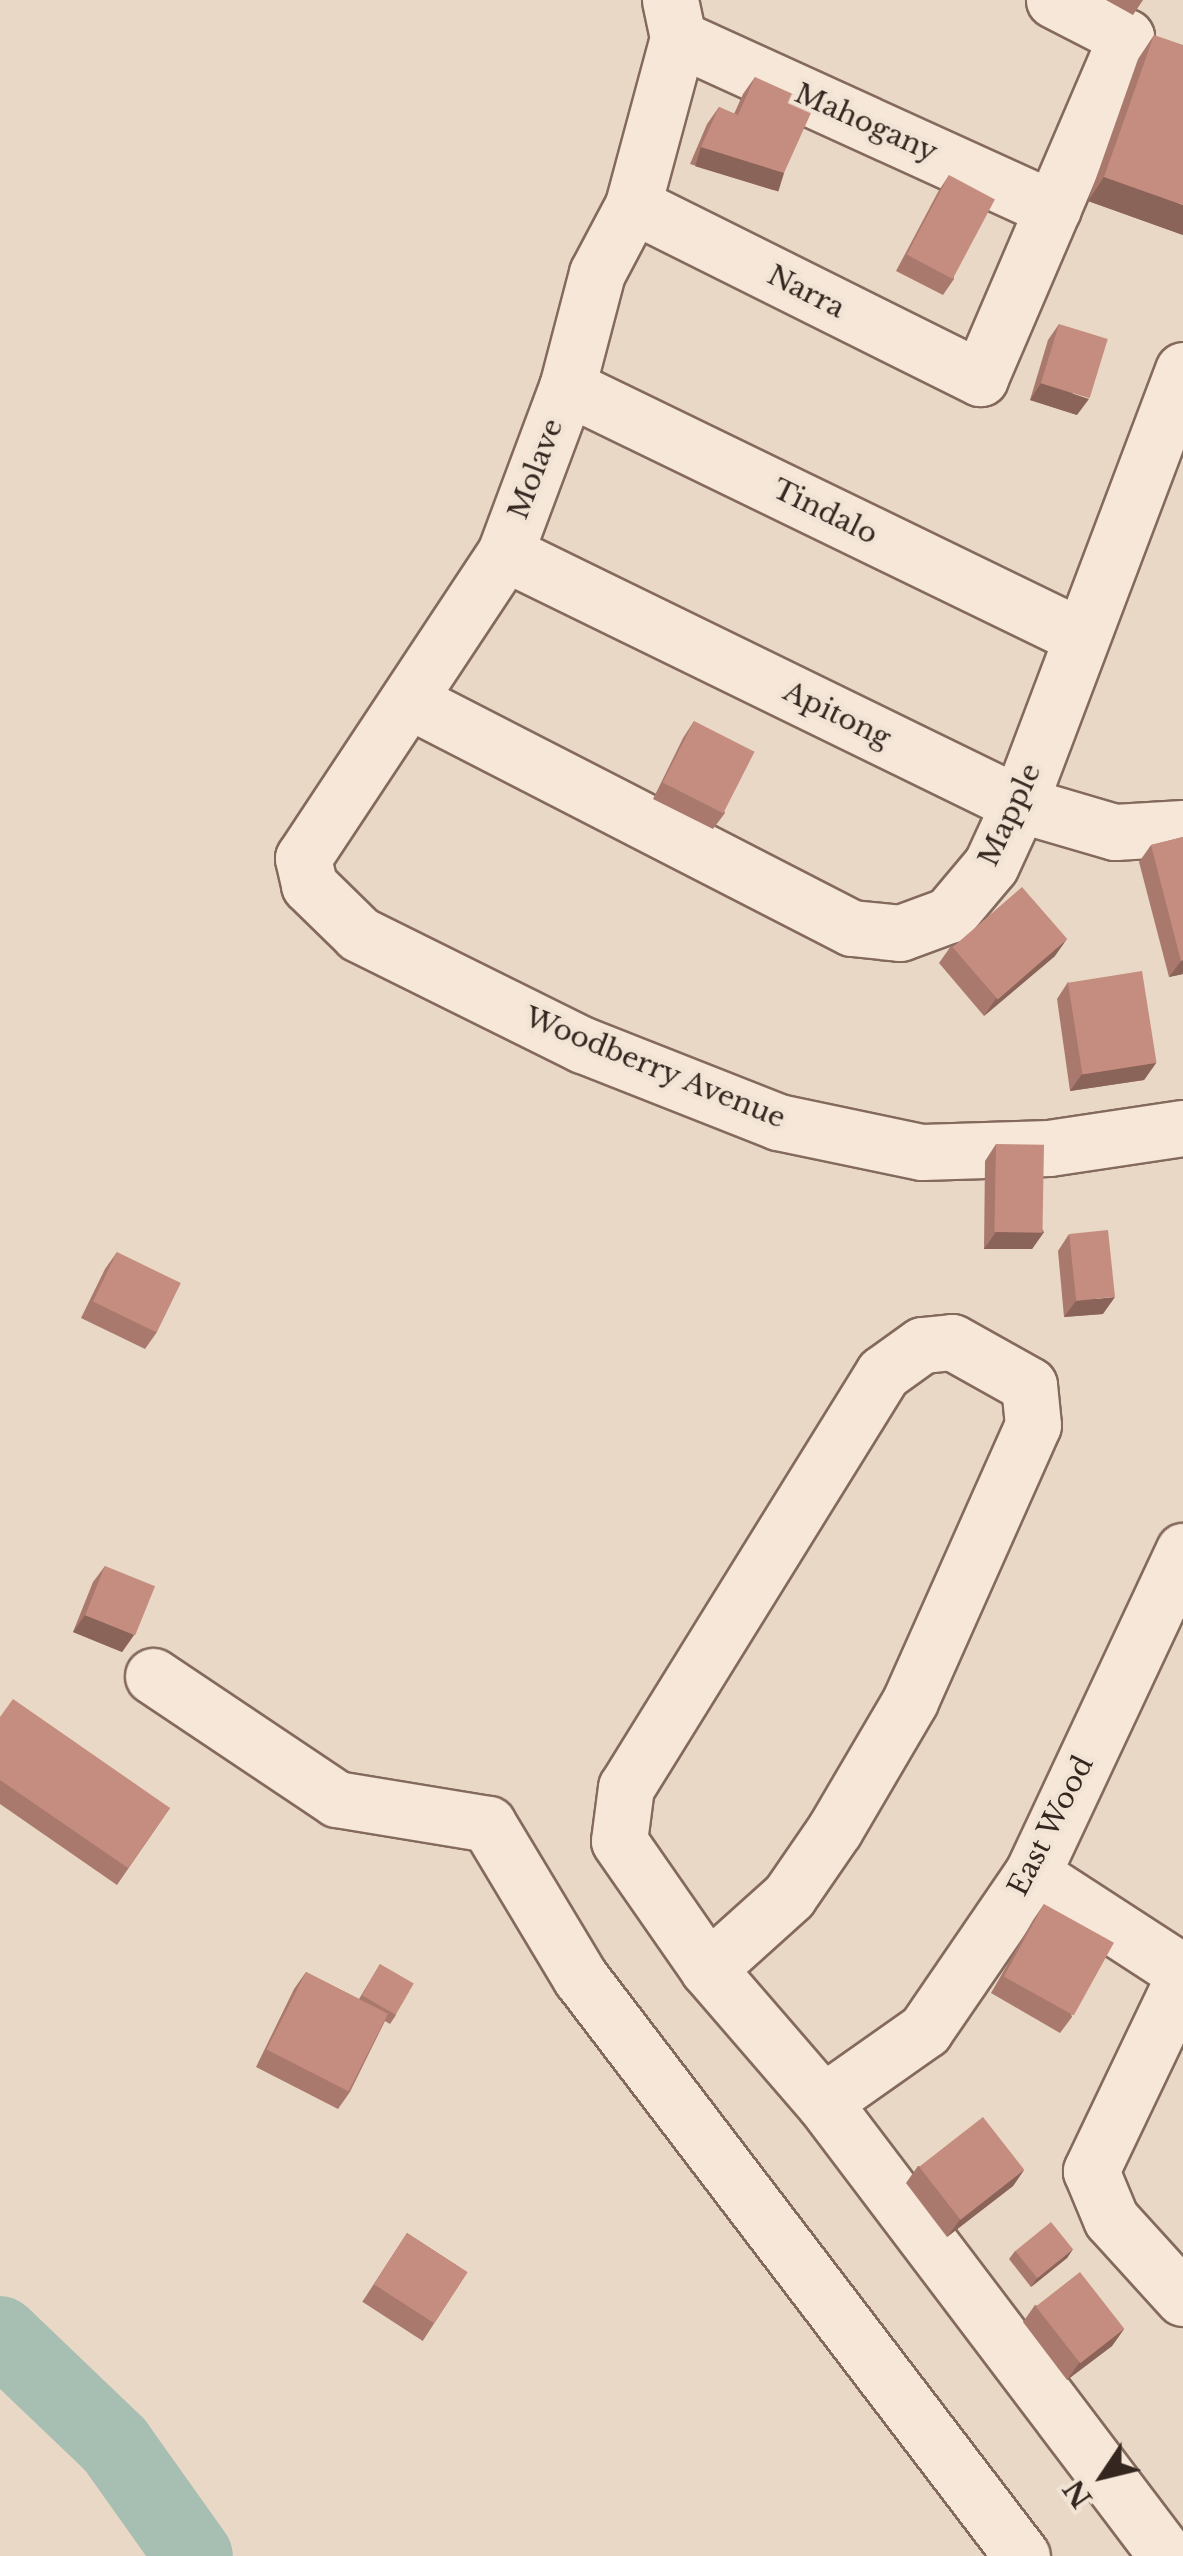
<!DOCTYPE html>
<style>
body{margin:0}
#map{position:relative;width:1183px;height:2556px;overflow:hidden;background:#ead8c6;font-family:"Libre Baskerville",serif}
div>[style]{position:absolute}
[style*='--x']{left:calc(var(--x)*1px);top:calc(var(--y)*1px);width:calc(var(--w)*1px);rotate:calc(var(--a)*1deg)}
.river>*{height:78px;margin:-39px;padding:0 39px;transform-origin:39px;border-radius:39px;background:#a7beb2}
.roads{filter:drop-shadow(2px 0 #846a5d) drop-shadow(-2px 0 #846a5d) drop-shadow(0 2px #846a5d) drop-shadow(0 -2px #846a5d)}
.minor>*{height:55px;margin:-27.5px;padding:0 27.5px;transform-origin:27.5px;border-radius:27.5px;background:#f6e7d8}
.wall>*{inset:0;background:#a9796d;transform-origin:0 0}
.shaded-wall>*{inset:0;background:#8a6359;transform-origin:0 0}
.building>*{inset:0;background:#c58d7f;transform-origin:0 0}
span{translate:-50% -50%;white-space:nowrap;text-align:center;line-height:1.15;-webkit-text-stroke:9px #f2e4d5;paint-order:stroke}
.street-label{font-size:28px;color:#352620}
.north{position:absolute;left:1053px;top:2426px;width:100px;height:100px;-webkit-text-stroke:8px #f2e4d5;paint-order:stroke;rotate:235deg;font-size:28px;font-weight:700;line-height:40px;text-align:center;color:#352620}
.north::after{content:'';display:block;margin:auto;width:35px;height:45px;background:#352620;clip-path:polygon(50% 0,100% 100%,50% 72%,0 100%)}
</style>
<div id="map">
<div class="river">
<div style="--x:0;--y:2335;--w:159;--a:43.7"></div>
<div style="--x:115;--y:2445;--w:136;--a:54.6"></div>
</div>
<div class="roads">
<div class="minor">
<div style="--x:670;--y:0;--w:39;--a:78"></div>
<div style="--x:678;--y:38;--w:173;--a:105.1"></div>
<div style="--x:633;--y:205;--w:77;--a:117.9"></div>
<div style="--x:597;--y:273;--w:118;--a:104.7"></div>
<div style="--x:567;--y:387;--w:177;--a:110.5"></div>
<div style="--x:505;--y:553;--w:366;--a:123.5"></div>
<div style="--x:303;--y:858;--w:28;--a:77"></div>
<div style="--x:309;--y:885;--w:70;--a:44.4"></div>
<div style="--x:359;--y:934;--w:250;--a:26.4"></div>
<div style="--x:583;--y:1045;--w:210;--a:21.5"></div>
<div style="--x:778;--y:1122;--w:147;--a:11.8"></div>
<div style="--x:922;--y:1152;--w:127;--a:-1.8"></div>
<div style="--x:1049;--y:1148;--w:135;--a:-8.5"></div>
<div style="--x:678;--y:38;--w:412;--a:24.5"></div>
<div style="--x:633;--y:205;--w:388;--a:26.5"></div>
<div style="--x:980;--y:378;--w:371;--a:-66.8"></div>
<div style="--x:1126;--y:37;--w:81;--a:-152.8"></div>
<div style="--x:567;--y:387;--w:572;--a:25.89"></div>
<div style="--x:505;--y:553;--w:572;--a:26.03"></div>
<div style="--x:1019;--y:804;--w:100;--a:16.3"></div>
<div style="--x:1115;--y:832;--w:68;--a:-3.4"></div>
<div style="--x:408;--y:700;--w:499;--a:27.2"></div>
<div style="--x:852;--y:928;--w:48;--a:5.9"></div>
<div style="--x:900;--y:933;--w:52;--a:-20.2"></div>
<div style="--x:949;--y:915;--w:65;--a:-50"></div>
<div style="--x:991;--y:865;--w:67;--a:-65.3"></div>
<div style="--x:1019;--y:804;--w:464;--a:-69.3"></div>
<div style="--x:153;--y:1676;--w:221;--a:33.8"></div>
<div style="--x:337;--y:1799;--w:153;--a:9.4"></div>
<div style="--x:488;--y:1824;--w:179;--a:59"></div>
<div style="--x:580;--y:1977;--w:728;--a:52.64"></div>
<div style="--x:1032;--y:1874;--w:180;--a:33"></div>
<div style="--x:708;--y:1969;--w:109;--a:-42"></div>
<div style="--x:789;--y:1896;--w:81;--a:-55.5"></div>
<div style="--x:835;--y:1829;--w:148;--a:-59.6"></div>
<div style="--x:910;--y:1701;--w:302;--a:-66"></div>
<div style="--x:1033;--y:1425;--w:40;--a:-95.7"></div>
<div style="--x:1029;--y:1385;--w:88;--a:-150.8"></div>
<div style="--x:952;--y:1342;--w:30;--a:174"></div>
<div style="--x:922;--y:1345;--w:48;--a:144.3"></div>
<div style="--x:883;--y:1373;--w:487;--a:121.8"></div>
<div style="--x:626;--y:1787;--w:54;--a:97.4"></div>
<div style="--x:619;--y:1841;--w:156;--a:55.2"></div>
<div style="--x:708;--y:1969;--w:176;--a:49.2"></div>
<div style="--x:823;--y:2102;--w:570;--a:52.85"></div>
<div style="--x:1183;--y:1978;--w:214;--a:115.5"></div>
<div style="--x:1091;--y:2171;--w:52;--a:67.4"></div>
<div style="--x:1111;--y:2219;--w:107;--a:47.7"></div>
<div style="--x:823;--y:2102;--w:125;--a:-35.2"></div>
<div style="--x:925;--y:2030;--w:189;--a:-55.6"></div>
<div style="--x:1032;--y:1874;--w:357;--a:-64.9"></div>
</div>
</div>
<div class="wall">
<div style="clip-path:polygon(1106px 0,1143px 0,1133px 15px)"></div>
<div style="clip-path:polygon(1154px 35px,1183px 235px,1088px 201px,1138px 59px)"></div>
<div style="clip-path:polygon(755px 77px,773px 190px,690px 164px,707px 124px,719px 107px,734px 114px,743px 94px)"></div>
<div style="clip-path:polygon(949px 175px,954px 279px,943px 295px,896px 271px,938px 192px)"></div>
<div style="clip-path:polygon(1059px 324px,1077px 415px,1030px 400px,1048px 340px)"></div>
<div style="clip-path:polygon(694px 721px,725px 813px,713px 829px,653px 799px,683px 738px)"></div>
<div style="clip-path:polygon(1183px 837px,1183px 974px,1169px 977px,1139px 862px,1151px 845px)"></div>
<div style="clip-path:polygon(951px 946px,1055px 956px,984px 1016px,939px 963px)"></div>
<div style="clip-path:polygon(1068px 982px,1156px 1063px,1144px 1080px,1070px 1091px,1057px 999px)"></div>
<div style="clip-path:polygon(996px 1144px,1044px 1232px,1032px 1249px,984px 1249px,985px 1161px)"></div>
<div style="clip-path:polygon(1069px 1234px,1103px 1314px,1064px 1317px,1058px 1251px)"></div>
<div style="clip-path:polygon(117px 1252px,157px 1332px,145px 1349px,81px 1318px,105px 1269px)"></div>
<div style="clip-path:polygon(105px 1566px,134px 1635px,122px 1652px,73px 1632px,93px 1582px)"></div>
<div style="clip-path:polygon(0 1717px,170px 1808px,117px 1885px,0 1804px)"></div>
<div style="clip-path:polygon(1044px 1904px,1072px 2017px,1060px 2033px,991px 1993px,1033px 1920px)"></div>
<div style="clip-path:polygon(380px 1964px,396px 2015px,390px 2024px,385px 2021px,350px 2092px,338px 2109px,256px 2067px,294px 1989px,306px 1972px,359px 1999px)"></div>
<div style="clip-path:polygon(918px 2166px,1024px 2170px,1013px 2186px,947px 2237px,906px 2183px)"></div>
<div style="left:407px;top:2233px;width:72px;height:82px;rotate:33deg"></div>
<div style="clip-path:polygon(1073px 2249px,1067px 2258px,1031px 2287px,1009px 2259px,1015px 2251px)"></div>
<div style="clip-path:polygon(1035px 2305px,1124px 2329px,1112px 2346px,1067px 2380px,1023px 2322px)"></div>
</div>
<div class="shaded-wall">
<div style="left:701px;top:147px;width:87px;height:20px;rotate:17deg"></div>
<div style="clip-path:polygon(1104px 177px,1183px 205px,1183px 235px,1088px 201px)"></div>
<div style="clip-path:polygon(1041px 383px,1089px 399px,1077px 415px,1030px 400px)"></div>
<div style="clip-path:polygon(1067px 939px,1055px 956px,984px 1016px,995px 1000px)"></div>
<div style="clip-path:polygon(1183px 960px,1183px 974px,1169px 977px,1181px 961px)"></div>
<div style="clip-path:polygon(1156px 1063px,1144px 1080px,1070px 1091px,1082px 1074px)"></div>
<div style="clip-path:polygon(996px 1232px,1044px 1232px,1032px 1249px,984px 1249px)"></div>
<div style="clip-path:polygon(1115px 1297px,1103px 1314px,1064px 1317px,1076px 1301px)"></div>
<div style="clip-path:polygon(85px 1615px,134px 1635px,122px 1652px,73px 1632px)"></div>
<div style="clip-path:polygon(1024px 2170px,1013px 2186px,947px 2237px,959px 2221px)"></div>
<div style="clip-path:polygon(1073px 2249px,1067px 2258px,1031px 2287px,1037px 2278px)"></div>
<div style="clip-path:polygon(1124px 2329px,1112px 2346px,1067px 2380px,1079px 2363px)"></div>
</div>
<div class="building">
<div style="clip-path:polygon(1154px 35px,1183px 45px,1183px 205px,1104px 177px)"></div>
<div style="clip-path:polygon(755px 77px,815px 104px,784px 173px,701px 147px,719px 107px,738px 115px)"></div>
<div style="left:949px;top:175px;width:52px;height:90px;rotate:28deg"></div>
<div style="left:1059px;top:324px;width:51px;height:62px;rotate:17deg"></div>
<div style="left:694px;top:721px;width:68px;height:69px;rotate:27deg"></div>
<div style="clip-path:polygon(1183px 837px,1183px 960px,1181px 961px,1151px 845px)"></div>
<div style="left:1022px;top:887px;width:69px;height:92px;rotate:49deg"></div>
<div style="left:1142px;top:971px;width:93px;height:75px;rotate:81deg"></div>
<div style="left:996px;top:1144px;width:48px;height:88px;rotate:1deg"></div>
<div style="left:1108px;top:1230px;width:67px;height:39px;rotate:84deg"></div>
<div style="left:117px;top:1252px;width:71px;height:55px;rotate:26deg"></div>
<div style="left:105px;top:1566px;width:54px;height:53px;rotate:22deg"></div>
<div style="clip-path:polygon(13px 1699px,170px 1808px,128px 1868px,0 1780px,0 1717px)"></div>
<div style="left:1044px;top:1904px;width:80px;height:83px;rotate:29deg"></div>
<div style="left:380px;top:1964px;width:39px;height:36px;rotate:30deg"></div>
<div style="left:306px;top:1972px;width:92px;height:87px;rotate:27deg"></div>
<div style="left:983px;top:2117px;width:67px;height:81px;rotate:52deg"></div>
<div style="left:1051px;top:2222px;width:35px;height:46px;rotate:51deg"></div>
<div style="left:407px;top:2233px;width:72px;height:61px;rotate:33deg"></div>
<div style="left:1080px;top:2272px;width:72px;height:56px;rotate:52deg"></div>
</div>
<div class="street-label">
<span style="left:866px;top:123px;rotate:24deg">Mahogany</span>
<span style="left:806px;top:292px;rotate:27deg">Narra</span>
<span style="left:536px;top:469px;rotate:-69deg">Molave</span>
<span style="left:825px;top:512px;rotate:26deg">Tindalo</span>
<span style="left:837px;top:715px;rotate:26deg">Apitong</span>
<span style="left:1010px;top:815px;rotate:-65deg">Mapple</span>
<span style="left:655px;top:1068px;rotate:22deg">Woodberry Avenue</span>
<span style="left:1051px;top:1826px;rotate:-63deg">East Wood</span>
</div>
<div class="north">N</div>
</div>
